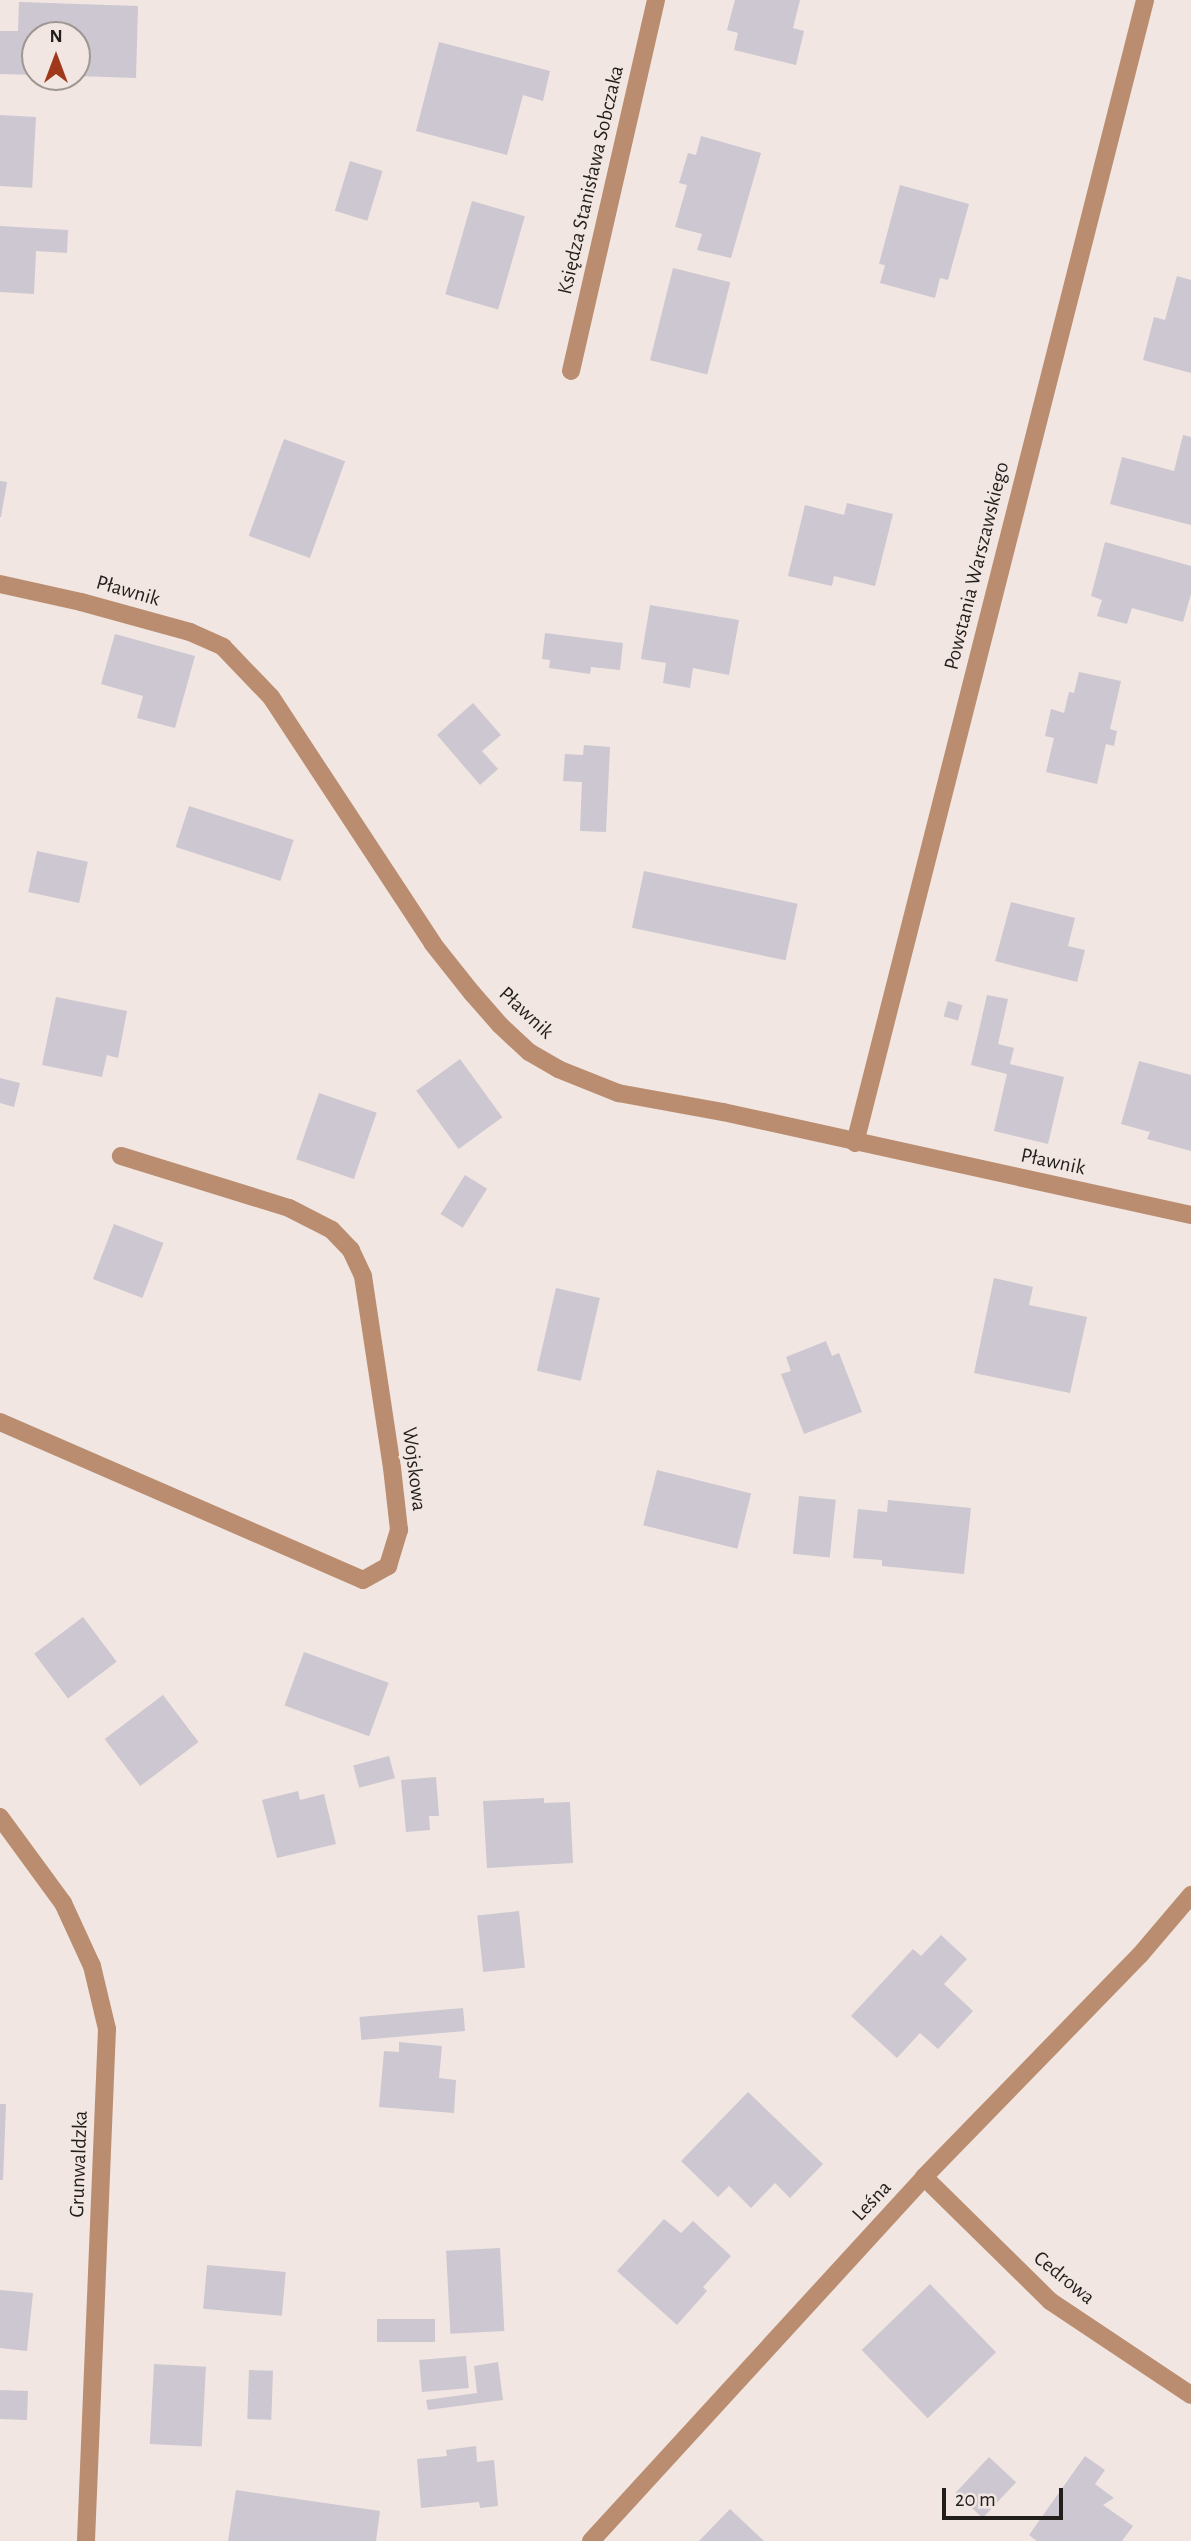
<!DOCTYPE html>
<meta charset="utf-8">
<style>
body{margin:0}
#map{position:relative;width:1191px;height:2541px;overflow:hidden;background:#f1e6e1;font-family:"Alegreya Sans",sans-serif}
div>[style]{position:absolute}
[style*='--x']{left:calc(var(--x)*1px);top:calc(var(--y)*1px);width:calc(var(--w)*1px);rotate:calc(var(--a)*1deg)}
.building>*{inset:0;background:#ccc7d1;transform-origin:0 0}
.minor>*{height:18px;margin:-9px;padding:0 9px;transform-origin:9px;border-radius:9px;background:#ba8d70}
span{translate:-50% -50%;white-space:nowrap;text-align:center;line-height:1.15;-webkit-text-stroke:7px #f1e6e1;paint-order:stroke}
.street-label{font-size:21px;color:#221e1c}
.north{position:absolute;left:21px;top:21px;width:70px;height:70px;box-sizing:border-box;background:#f1e6e1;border:2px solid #9e9692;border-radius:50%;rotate:0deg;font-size:19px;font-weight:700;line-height:28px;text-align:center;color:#221e1c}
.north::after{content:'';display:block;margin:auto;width:24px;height:32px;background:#a0381c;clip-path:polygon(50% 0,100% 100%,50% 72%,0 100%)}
.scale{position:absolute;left:942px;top:2488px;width:121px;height:32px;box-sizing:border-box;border:4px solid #221e1c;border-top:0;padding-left:9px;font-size:21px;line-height:24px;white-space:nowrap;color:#221e1c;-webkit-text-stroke:5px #f1e6e1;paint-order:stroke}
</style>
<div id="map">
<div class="building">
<div style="clip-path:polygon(735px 0,800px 0,793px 28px,804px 31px,796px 65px,734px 50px,738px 33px,727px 30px)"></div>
<div style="clip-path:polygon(19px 2px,138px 6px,136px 78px,77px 76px,77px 35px,35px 35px,35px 75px,0 74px,0 31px,18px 31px)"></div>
<div style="clip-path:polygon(439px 42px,550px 71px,543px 101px,523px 95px,507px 155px,416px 131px)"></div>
<div style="left:0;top:115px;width:36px;height:71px;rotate:3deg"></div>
<div style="clip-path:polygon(701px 136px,761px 153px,731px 258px,697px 250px,702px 234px,675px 227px,687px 185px,679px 183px,688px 153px,696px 155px)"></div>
<div style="left:350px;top:161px;width:34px;height:52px;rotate:17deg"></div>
<div style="clip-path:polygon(900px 185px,969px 204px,948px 280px,940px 278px,935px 298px,880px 283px,885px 265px,879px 264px)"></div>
<div style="left:472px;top:201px;width:55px;height:97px;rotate:16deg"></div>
<div style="clip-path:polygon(0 226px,68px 230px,67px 253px,36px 251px,34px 294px,0 292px)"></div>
<div style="left:673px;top:268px;width:59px;height:95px;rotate:14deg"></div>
<div style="clip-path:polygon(1177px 276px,1191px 280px,1191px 373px,1143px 360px,1154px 317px,1165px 320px)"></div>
<div style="clip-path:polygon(1183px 435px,1191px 437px,1191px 525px,1110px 504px,1122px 457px,1174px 471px)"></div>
<div style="left:284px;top:439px;width:65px;height:103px;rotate:20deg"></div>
<div style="clip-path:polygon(0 481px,7px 482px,1px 517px,0 517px)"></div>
<div style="clip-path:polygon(847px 503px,893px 514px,875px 586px,834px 576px,832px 586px,788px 576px,805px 505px,844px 515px)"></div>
<div style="clip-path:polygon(1105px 542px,1191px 566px,1191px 594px,1183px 622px,1132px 608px,1127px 624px,1097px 616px,1102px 600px,1091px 596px)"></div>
<div style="clip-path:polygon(650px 605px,739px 620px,729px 675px,693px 668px,690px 688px,663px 683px,666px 663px,641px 659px)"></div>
<div style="clip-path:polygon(545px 633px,623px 643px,620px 670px,591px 667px,590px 674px,549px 668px,550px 660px,542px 659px)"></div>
<div style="clip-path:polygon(115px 634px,195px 656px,175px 728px,137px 718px,143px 696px,101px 684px)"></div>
<div style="clip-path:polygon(1079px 672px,1121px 681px,1110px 729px,1117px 731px,1114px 746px,1106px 744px,1097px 784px,1046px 772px,1054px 738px,1045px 736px,1051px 709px,1064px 713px,1069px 692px,1074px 693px)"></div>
<div style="clip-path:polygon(473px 703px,501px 735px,482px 751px,498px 769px,480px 785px,437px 735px)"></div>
<div style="clip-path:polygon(584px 745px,610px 747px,606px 832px,580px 831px,582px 782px,563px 781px,565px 754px,583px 755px)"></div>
<div style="left:189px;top:806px;width:110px;height:43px;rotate:18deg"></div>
<div style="left:37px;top:851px;width:52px;height:42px;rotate:12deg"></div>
<div style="left:644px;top:871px;width:157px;height:58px;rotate:12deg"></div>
<div style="clip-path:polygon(1011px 902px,1075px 918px,1068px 946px,1085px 950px,1077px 982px,995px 961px)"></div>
<div style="clip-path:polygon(987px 995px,1008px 999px,998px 1044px,1014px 1048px,1010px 1064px,1064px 1077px,1048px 1144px,994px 1131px,1007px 1074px,971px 1065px)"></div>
<div style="clip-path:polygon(56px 997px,127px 1011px,118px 1058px,107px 1055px,102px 1077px,42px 1065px)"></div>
<div style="left:948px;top:1001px;width:15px;height:16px;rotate:16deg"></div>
<div style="left:460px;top:1059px;width:72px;height:54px;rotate:54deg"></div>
<div style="clip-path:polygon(1139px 1061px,1191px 1075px,1191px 1151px,1147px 1139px,1150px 1132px,1121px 1124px)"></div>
<div style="clip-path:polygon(0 1078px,20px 1083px,14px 1107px,0 1103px)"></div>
<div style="left:319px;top:1093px;width:61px;height:70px;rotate:19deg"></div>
<div style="left:465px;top:1175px;width:26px;height:46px;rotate:32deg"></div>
<div style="left:114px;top:1224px;width:53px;height:59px;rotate:21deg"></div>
<div style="clip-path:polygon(994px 1278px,1033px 1287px,1029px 1305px,1087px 1317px,1070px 1393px,974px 1373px)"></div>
<div style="left:556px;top:1288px;width:45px;height:85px;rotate:13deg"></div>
<div style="clip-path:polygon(826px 1341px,832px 1356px,839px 1353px,862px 1412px,804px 1434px,781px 1374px,791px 1371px,786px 1357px)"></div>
<div style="left:657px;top:1470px;width:97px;height:57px;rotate:14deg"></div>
<div style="left:799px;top:1496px;width:37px;height:58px;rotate:6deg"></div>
<div style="clip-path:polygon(888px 1500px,971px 1508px,964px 1574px,882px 1566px,882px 1560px,853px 1558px,858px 1509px,887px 1512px)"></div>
<div style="left:83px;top:1617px;width:56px;height:61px;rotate:53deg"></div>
<div style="left:304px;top:1652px;width:90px;height:57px;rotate:20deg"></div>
<div style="left:163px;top:1695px;width:59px;height:73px;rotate:53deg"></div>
<div style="left:389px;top:1756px;width:23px;height:37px;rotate:75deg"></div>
<div style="clip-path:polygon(436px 1777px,439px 1816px,429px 1816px,430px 1830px,406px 1832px,401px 1780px)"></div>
<div style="clip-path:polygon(298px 1791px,300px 1800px,324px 1794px,336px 1844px,277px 1858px,262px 1800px)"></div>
<div style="clip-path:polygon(544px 1798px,544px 1803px,570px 1802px,573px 1863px,487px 1868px,483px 1801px)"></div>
<div style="left:519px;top:1911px;width:57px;height:42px;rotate:84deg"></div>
<div style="clip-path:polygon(941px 1935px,967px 1959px,944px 1984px,973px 2011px,938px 2049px,920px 2033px,897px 2058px,851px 2016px,913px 1949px,921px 1956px)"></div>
<div style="left:463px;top:2008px;width:23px;height:104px;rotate:85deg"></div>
<div style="clip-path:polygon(399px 2042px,442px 2046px,439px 2078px,456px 2080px,454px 2113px,379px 2107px,384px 2051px,399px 2052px)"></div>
<div style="clip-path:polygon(748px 2092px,823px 2164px,790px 2198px,775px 2183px,751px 2208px,729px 2186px,718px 2197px,681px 2161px)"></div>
<div style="clip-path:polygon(0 2104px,6px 2104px,3px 2180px,0 2180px)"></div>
<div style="clip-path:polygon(664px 2219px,681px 2233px,693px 2221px,731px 2256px,703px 2287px,707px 2291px,677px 2325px,617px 2271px)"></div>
<div style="left:500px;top:2248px;width:83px;height:54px;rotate:87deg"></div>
<div style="left:207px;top:2265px;width:79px;height:44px;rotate:5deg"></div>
<div style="left:930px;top:2284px;width:95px;height:95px;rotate:46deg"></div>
<div style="clip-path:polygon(0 2290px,33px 2293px,27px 2351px,0 2348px)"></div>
<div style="left:377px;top:2319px;width:58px;height:23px"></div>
<div style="left:466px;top:2356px;width:32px;height:47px;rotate:85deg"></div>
<div style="clip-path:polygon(498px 2362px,503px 2400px,428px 2410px,426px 2400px,477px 2393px,474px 2366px)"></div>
<div style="left:154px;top:2364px;width:52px;height:80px;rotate:3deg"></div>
<div style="left:249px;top:2370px;width:24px;height:49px;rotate:2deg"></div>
<div style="left:0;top:2390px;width:28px;height:29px;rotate:2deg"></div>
<div style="clip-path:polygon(476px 2446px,477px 2462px,494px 2460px,498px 2506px,480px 2508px,479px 2502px,421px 2508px,417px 2459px,447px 2456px,446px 2450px)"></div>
<div style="clip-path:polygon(1085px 2456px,1105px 2470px,1095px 2484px,1114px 2498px,1103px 2505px,1133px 2526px,1122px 2541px,1037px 2541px,1029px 2535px)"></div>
<div style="left:989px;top:2457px;width:37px;height:49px;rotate:43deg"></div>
<div style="clip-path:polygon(236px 2490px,380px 2511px,376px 2541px,228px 2541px)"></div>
<div style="clip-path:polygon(730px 2509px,764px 2541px,699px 2541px)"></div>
</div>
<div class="minor">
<div style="--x:571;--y:371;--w:381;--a:-77.1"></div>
<div style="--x:0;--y:584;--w:83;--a:12.5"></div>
<div style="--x:81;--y:602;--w:113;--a:15.4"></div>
<div style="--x:190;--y:632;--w:36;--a:24"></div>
<div style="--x:223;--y:647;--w:69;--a:46.2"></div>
<div style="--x:271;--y:697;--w:295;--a:56.7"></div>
<div style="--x:433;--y:944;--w:63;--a:51.5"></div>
<div style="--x:472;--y:993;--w:43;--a:48.8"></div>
<div style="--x:500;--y:1025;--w:40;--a:43"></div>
<div style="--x:529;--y:1052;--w:34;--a:30"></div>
<div style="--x:558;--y:1069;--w:65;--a:21.8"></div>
<div style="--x:618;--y:1093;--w:107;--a:10.3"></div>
<div style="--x:723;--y:1112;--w:479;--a:12.4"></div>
<div style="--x:855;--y:1143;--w:1179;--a:-75.76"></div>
<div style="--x:0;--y:1422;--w:396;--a:23.5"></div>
<div style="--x:363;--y:1580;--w:29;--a:-29"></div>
<div style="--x:388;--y:1566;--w:38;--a:-73"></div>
<div style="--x:399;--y:1530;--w:62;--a:-96.4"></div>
<div style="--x:392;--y:1468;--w:194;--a:-98.6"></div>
<div style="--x:363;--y:1276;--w:29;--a:-115"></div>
<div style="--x:351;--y:1250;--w:28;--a:-134"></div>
<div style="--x:332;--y:1230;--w:48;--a:-152.9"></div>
<div style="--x:289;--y:1208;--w:176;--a:-162.8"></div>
<div style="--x:0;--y:1817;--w:107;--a:53.8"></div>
<div style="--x:63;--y:1903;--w:69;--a:65.3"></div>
<div style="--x:92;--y:1966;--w:65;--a:76.6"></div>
<div style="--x:107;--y:2029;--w:512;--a:92.35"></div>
<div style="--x:924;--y:2177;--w:177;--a:44.5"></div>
<div style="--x:1050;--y:2301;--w:169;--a:33.7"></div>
<div style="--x:591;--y:2541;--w:493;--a:-47.5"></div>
<div style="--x:924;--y:2177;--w:310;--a:-45.8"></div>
<div style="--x:1140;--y:1955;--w:79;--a:-49.6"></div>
</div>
<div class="street-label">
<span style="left:591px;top:180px;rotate:-77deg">Księdza Stanisława Sobczaka</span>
<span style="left:977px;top:566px;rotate:-76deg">Powstania Warszawskiego</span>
<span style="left:128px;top:591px;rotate:16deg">Pławnik</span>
<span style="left:526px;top:1013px;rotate:43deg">Pławnik</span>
<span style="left:1053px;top:1162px;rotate:12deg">Pławnik</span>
<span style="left:414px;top:1469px;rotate:83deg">Wojskowa</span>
<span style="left:79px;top:2164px;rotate:-88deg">Grunwaldzka</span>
<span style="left:872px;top:2201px;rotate:-47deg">Leśna</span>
<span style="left:1064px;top:2278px;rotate:39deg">Cedrowa</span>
</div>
<div class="north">N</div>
<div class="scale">20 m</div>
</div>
